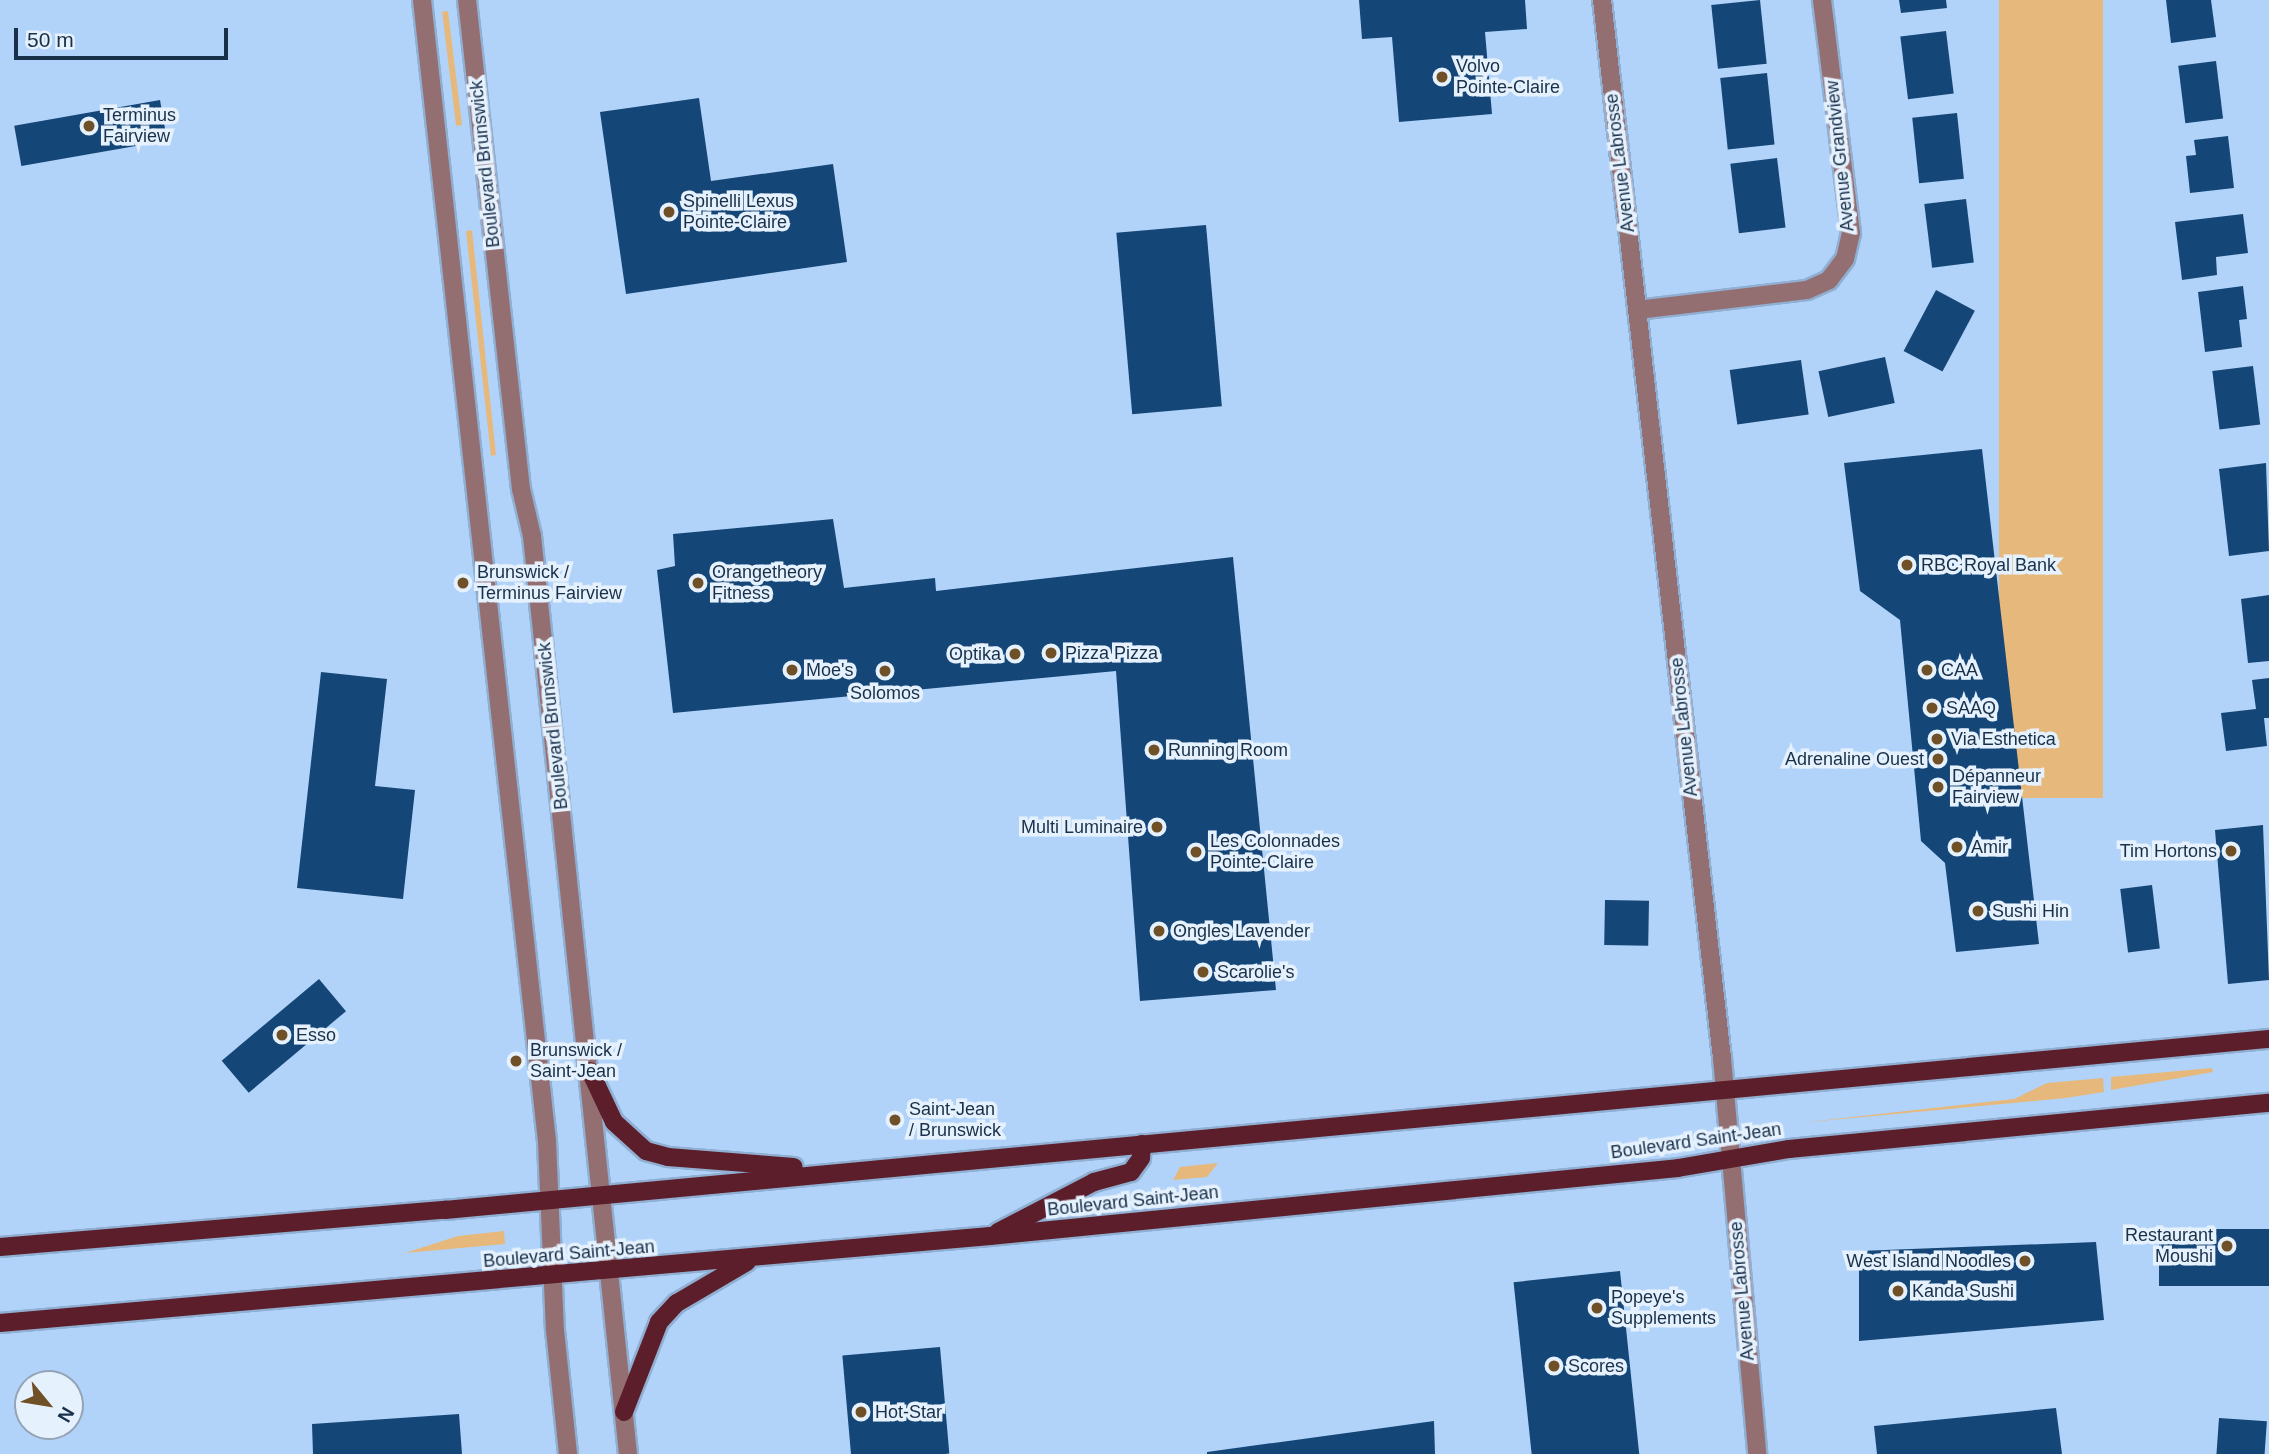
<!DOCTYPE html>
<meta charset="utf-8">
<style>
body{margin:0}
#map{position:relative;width:2269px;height:1454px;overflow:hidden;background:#b1d3f9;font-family:Helvetica,sans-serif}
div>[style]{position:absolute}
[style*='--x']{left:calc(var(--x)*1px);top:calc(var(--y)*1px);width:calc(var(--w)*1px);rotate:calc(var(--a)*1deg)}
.green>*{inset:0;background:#e7b87c;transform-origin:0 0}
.building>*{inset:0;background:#154678;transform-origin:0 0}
.roads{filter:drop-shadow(2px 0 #90afd2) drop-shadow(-2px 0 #90afd2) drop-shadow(0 2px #90afd2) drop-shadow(0 -2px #90afd2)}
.minor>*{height:18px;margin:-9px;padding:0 9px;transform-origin:9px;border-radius:9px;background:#946f72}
.major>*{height:18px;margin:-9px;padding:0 9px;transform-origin:9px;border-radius:9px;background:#5c1e2a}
.dots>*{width:19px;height:19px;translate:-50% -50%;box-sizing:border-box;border:4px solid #e6f1fe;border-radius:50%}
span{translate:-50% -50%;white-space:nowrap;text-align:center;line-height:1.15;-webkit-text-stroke:7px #e6f1fe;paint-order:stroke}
.poi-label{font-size:18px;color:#193049}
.left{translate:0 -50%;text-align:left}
.right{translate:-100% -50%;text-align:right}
.street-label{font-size:18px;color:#193049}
.north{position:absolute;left:14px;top:1370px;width:70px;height:70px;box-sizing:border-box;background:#e6f1fe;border:2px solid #94a4b6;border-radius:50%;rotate:120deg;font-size:19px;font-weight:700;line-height:28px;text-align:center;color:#193049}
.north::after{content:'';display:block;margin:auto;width:24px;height:32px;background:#705026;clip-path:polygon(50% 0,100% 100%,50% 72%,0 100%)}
.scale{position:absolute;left:14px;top:28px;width:214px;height:32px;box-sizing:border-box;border:4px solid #193049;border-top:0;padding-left:9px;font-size:21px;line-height:24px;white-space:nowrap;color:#193049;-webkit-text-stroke:5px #e6f1fe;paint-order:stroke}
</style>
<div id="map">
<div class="green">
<div style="left:1999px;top:0;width:104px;height:798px"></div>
<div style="left:448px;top:11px;width:115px;height:6px;rotate:83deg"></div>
<div style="clip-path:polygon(472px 230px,496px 455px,491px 456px,466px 231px)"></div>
<div style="clip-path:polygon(2212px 1068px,2213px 1072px,2111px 1090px,2111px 1077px)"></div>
<div style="clip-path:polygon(2103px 1078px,2104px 1092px,2066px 1098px,1799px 1123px,2014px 1099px,2047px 1083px)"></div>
<div style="clip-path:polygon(1218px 1163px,1207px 1177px,1173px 1180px,1180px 1167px)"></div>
<div style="clip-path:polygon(504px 1231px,505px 1244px,405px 1253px,458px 1236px)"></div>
</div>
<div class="building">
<div style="clip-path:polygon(1359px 0,1525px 0,1527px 29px,1485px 32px,1492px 114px,1399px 122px,1392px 37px,1362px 39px)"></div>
<div style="left:1760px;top:0;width:64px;height:49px;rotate:84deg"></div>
<div style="clip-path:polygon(1899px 0,1946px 0,1947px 8px,1901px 13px)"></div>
<div style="clip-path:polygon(2166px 0,2211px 0,2216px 37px,2171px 43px)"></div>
<div style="left:1946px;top:31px;width:63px;height:46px;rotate:83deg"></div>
<div style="left:2216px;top:61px;width:58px;height:38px;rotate:83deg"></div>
<div style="left:1767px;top:73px;width:72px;height:47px;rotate:84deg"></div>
<div style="clip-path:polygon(699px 98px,711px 181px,833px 164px,847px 262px,626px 294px,600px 112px)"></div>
<div style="left:160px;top:100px;width:41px;height:148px;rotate:80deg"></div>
<div style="left:1957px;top:113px;width:66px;height:45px;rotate:84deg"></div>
<div style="clip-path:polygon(2228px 136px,2234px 188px,2190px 193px,2186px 156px,2196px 155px,2194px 140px)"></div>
<div style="left:1777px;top:158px;width:70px;height:47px;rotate:83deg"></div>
<div style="left:1966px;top:199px;width:64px;height:42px;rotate:83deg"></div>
<div style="clip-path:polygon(2243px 214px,2248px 253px,2216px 257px,2217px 275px,2182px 280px,2175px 222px)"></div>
<div style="left:1206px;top:225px;width:182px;height:90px;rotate:85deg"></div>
<div style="clip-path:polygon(2243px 286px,2247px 319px,2239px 320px,2242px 347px,2205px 352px,2198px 292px)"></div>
<div style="left:1936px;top:290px;width:44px;height:69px;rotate:28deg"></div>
<div style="left:1885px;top:357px;width:47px;height:68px;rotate:78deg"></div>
<div style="left:1801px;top:360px;width:55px;height:72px;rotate:82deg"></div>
<div style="left:2253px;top:366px;width:59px;height:41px;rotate:83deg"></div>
<div style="clip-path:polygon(1982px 449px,2039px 944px,1956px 952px,1945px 863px,1921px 841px,1900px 620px,1860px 591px,1844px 463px)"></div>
<div style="clip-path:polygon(2266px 463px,2269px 551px,2229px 556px,2219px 469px)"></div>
<div style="clip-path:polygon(833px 519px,844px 588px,935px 578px,936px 591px,1233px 557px,1276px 990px,1140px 1001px,1116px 671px,673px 713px,657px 570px,675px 566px,673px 534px)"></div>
<div style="clip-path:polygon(2269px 595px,2269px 661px,2248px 663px,2241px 599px)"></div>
<div style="clip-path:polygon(321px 672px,387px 679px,375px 786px,415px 790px,403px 899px,297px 888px)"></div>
<div style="clip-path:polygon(2269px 678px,2269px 718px,2264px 718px,2267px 746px,2226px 751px,2221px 713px,2256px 709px,2252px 680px)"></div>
<div style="clip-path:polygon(2263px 825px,2269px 980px,2228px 984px,2215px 830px)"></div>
<div style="left:2152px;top:885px;width:64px;height:32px;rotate:83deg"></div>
<div style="left:1605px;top:900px;width:44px;height:45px;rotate:1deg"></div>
<div style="left:319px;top:979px;width:42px;height:127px;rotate:50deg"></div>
<div style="left:2269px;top:1229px;width:57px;height:110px;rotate:90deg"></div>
<div style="clip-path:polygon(2096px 1242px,2104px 1320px,1859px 1341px,1859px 1251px)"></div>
<div style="left:1620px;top:1271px;width:184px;height:107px;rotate:84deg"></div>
<div style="left:940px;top:1347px;width:107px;height:98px;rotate:85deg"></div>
<div style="clip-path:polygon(2056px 1408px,2062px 1454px,1877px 1454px,1874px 1426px)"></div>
<div style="clip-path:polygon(459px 1414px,462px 1454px,313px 1454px,312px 1424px)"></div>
<div style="left:2219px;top:1418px;width:48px;height:36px;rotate:4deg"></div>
<div style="clip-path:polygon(1434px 1421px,1435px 1454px,1207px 1454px,1207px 1452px)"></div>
</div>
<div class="roads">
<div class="minor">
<div style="--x:422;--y:0;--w:1148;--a:83.75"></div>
<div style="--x:547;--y:1141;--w:189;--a:87.6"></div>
<div style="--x:555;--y:1330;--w:125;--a:84"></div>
<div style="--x:467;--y:0;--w:492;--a:83.7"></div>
<div style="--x:521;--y:489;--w:48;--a:76.8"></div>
<div style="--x:532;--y:536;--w:923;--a:84.03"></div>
<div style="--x:1602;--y:0;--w:1065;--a:83.53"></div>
<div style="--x:1722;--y:1058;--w:398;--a:84.9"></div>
<div style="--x:1637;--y:310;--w:171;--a:-6.7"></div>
<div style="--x:1807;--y:290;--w:24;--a:-24"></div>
<div style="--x:1829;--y:280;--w:26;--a:-53"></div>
<div style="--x:1845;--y:259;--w:27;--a:-77"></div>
<div style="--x:1851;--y:233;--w:235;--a:-97.1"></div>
</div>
<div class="major">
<div style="--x:590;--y:1071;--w:56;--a:64.8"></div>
<div style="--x:614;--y:1122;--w:43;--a:42.2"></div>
<div style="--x:646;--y:1151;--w:23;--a:15"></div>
<div style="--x:668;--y:1157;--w:126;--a:4.5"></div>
<div style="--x:998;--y:1232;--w:108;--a:-27.5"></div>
<div style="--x:1094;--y:1182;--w:38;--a:-15"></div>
<div style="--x:1131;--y:1172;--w:17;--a:-54"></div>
<div style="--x:1141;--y:1158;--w:14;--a:-86"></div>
<div style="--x:0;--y:1247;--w:447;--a:-4.8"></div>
<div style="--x:445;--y:1210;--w:1832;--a:-5.36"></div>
<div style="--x:0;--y:1323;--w:994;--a:-5.02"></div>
<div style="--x:990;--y:1236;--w:691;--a:-5.64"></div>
<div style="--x:1678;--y:1168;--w:113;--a:-9.7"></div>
<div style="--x:1789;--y:1149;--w:482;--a:-5.5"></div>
<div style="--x:624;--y:1412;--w:97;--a:-68.7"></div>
<div style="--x:659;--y:1322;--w:26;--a:-47"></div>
<div style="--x:677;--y:1303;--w:81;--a:-30.4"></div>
</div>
</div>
<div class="dots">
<div style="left:1442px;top:77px;background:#705026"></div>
<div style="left:89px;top:126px;background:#705026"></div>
<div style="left:669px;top:212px;background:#705026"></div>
<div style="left:1907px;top:565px;background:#705026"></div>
<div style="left:463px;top:583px;background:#705026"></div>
<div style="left:698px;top:583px;background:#705026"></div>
<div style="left:1051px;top:653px;background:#705026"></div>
<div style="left:1015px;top:654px;background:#705026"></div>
<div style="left:792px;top:670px;background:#705026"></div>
<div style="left:1927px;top:670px;background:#705026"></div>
<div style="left:885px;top:671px;background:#705026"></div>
<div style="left:1932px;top:708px;background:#705026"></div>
<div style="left:1937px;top:739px;background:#705026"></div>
<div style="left:1154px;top:750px;background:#705026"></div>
<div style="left:1938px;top:759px;background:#705026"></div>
<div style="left:1938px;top:787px;background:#705026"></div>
<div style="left:1157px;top:827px;background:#705026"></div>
<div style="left:1957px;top:847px;background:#705026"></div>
<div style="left:2231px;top:851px;background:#705026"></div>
<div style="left:1196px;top:852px;background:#705026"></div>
<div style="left:1978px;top:911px;background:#705026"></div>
<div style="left:1159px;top:931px;background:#705026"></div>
<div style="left:1203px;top:972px;background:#705026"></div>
<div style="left:282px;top:1035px;background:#705026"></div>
<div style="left:516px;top:1061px;background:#705026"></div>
<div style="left:895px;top:1120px;background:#705026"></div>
<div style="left:2227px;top:1246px;background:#705026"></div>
<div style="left:2025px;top:1261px;background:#705026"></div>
<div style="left:1898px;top:1291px;background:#705026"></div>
<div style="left:1597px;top:1308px;background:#705026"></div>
<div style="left:1554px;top:1366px;background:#705026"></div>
<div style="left:861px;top:1412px;background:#705026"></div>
</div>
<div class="poi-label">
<span class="left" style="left:1456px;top:77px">Volvo<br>Pointe-Claire</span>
<span class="left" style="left:103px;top:126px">Terminus<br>Fairview</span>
<span class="left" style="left:683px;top:212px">Spinelli Lexus<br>Pointe-Claire</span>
<span class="left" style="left:1921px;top:565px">RBC Royal Bank</span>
<span class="left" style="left:477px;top:583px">Brunswick /<br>Terminus Fairview</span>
<span class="left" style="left:712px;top:583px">Orangetheory<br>Fitness</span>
<span class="left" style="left:1065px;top:653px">Pizza Pizza</span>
<span class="right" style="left:1001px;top:654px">Optika</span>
<span class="left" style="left:806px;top:670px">Moe's</span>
<span class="left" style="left:1941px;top:670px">CAA</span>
<span style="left:885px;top:693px">Solomos</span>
<span class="left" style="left:1946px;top:708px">SAAQ</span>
<span class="left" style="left:1951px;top:739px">Via Esthetica</span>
<span class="left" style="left:1168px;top:750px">Running Room</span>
<span class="right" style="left:1924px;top:759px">Adrenaline Ouest</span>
<span class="left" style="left:1952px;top:787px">Dépanneur<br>Fairview</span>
<span class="right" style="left:1143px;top:827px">Multi Luminaire</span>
<span class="left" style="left:1210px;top:852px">Les Colonnades<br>Pointe-Claire</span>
<span class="left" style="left:1971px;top:847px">Amir</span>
<span class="right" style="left:2217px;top:851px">Tim Hortons</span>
<span class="left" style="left:1992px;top:911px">Sushi Hin</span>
<span class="left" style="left:1173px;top:931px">Ongles Lavender</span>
<span class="left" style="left:1217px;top:972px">Scarolie's</span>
<span class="left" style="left:296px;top:1035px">Esso</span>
<span class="left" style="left:530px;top:1061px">Brunswick /<br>Saint-Jean</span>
<span class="left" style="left:909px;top:1120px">Saint-Jean<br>/ Brunswick</span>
<span class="right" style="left:2213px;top:1246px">Restaurant<br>Moushi</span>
<span class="right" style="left:2011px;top:1261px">West Island Noodles</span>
<span class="left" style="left:1912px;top:1291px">Kanda Sushi</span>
<span class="left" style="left:1611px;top:1308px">Popeye's<br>Supplements</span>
<span class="left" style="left:1568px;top:1366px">Scores</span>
<span class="left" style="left:875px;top:1412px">Hot-Star</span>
</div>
<div class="street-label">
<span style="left:1840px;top:156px;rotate:-96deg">Avenue Grandview</span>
<span style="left:1620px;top:163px;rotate:-97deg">Avenue Labrosse</span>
<span style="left:485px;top:164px;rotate:-96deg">Boulevard Brunswick</span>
<span style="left:553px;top:726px;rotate:-96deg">Boulevard Brunswick</span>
<span style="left:1684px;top:727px;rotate:-96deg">Avenue Labrosse</span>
<span style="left:1696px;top:1141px;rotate:-8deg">Boulevard Saint-Jean</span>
<span style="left:1133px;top:1201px;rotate:-6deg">Boulevard Saint-Jean</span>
<span style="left:569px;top:1254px;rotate:-5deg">Boulevard Saint-Jean</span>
<span style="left:1742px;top:1291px;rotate:-95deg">Avenue Labrosse</span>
</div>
<div class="north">N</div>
<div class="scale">50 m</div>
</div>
